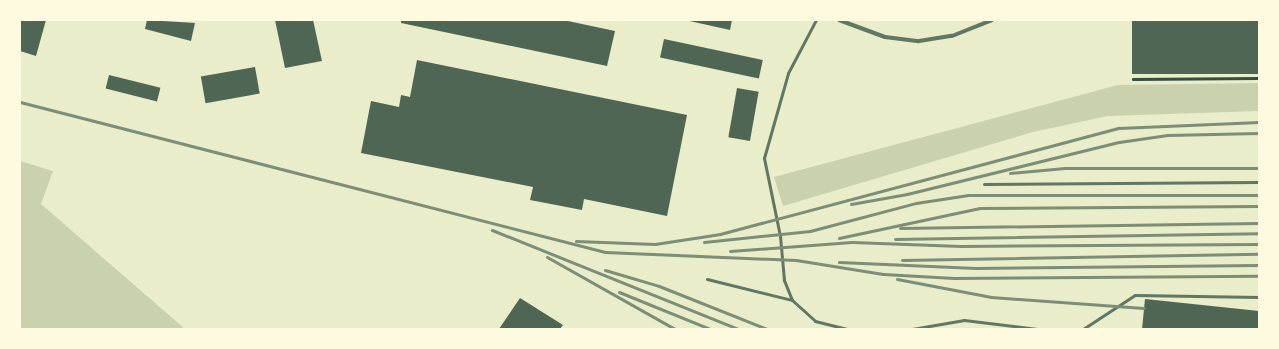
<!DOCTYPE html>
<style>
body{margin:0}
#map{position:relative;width:1279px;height:349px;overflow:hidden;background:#e9edc9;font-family:Cabin,sans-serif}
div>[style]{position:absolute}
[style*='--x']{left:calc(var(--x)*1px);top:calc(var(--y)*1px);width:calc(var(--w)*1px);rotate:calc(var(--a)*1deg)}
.green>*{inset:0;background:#cad2ad}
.building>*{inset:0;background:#4f6655;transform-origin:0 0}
.path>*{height:2.5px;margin:-1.25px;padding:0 1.25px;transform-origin:1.25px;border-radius:1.25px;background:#344e41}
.service>*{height:3px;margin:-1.5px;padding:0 1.5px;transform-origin:1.5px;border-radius:1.5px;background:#617663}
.minor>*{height:4px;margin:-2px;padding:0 2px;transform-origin:2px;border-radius:2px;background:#617663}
.rail>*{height:3px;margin:-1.5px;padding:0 1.5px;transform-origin:1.5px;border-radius:1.5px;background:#7c8e77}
span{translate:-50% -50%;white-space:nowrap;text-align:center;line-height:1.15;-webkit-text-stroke:4px #fefae0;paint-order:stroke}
.frame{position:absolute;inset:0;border:21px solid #fefae0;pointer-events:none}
</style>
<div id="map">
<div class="green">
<div style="clip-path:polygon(1259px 83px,1259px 111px,1108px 116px,1033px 132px,783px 206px,774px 177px,1118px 85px)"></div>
<div style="clip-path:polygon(20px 161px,53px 171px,41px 204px,185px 329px,20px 329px)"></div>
</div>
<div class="building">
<div style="clip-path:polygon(20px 20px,46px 20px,36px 56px,20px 51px)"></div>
<div style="clip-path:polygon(147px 20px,195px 23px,191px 41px,145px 29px)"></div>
<div style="clip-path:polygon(275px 20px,313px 20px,322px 61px,285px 68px)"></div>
<div style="clip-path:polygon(401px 20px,563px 20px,615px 31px,607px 66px,401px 23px)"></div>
<div style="clip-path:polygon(685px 20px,732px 20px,730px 30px)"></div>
<div style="left:1132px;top:20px;width:127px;height:54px"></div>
<div style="left:664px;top:39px;width:101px;height:19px;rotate:12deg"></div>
<div style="clip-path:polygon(417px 60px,687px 115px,667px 216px,584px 199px,582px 210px,530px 200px,533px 187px,361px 153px,371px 101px,399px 107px,401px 95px,410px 97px)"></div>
<div style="left:255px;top:67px;width:27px;height:55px;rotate:80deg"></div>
<div style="left:109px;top:75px;width:53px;height:14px;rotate:14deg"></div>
<div style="left:737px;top:88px;width:22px;height:50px;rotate:10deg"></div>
<div style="clip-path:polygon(520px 298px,563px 325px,560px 329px,499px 329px)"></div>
<div style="clip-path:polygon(1145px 299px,1259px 311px,1259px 329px,1142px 329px)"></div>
</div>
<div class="path">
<div style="--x:1133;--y:79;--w:126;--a:-0.5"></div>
</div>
<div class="service">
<div style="--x:984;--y:184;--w:275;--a:-0.4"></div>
<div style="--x:707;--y:279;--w:88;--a:13.9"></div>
<div style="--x:792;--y:300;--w:31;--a:42"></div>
<div style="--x:815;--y:321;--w:33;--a:14"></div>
<div style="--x:792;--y:300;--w:22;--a:-112"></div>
<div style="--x:784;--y:280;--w:44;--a:-95.2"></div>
<div style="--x:780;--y:236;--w:80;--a:-101.6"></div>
<div style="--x:764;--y:158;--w:88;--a:-74.2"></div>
<div style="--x:788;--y:73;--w:60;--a:-62.2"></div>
<div style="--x:912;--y:329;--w:53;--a:-9.8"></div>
<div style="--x:964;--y:320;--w:74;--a:7"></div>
<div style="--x:1083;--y:329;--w:62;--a:-33.2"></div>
<div style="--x:1135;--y:295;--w:124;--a:0.9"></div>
</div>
<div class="minor">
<div style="--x:839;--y:20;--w:49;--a:20.3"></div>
<div style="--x:885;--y:37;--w:34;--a:7"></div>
<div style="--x:919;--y:41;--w:33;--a:-9"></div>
<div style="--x:952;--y:36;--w:43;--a:-21.8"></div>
</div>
<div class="rail">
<div style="--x:20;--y:102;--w:604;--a:14.38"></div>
<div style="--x:605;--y:252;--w:191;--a:2.4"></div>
<div style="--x:796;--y:260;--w:88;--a:9.1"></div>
<div style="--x:883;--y:274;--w:71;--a:3.2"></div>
<div style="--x:954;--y:278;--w:305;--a:-0.4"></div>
<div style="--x:1010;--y:173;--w:55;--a:-5.2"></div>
<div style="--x:1065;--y:168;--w:194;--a:0"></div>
<div style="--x:851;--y:204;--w:57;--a:-10.1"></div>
<div style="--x:907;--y:194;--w:218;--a:-13.8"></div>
<div style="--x:1119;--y:142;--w:49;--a:-8.1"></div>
<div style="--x:1168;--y:135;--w:91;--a:-1.3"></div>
<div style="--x:900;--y:228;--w:359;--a:-0.8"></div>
<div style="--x:492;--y:230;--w:265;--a:21.9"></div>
<div style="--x:839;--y:238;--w:144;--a:-12"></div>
<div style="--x:980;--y:208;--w:279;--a:-0.4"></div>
<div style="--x:895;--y:239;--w:364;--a:-0.9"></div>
<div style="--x:576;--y:241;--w:79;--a:2.2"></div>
<div style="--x:655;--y:244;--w:66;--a:-8.7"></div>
<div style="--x:720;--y:234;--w:413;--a:-14.9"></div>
<div style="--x:1119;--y:128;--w:140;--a:-2.5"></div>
<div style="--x:704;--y:242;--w:107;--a:-5.9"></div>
<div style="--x:810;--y:231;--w:110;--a:-14.8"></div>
<div style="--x:916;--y:203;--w:53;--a:-8.7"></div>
<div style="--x:968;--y:195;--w:291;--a:0"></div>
<div style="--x:730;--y:251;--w:122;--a:-4.2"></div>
<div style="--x:852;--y:242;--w:109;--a:2.1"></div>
<div style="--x:961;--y:246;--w:298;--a:-0.4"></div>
<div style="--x:547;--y:257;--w:147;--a:29.4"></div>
<div style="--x:902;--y:260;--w:357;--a:-1"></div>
<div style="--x:839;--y:262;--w:137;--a:2.5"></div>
<div style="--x:976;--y:268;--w:283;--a:-0.6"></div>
<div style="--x:605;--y:270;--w:56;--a:16.5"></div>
<div style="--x:659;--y:286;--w:116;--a:21.7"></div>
<div style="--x:897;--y:279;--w:96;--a:10.8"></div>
<div style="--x:991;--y:297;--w:153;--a:4.1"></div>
<div style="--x:619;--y:292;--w:98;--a:22.1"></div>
</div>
<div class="frame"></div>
</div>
